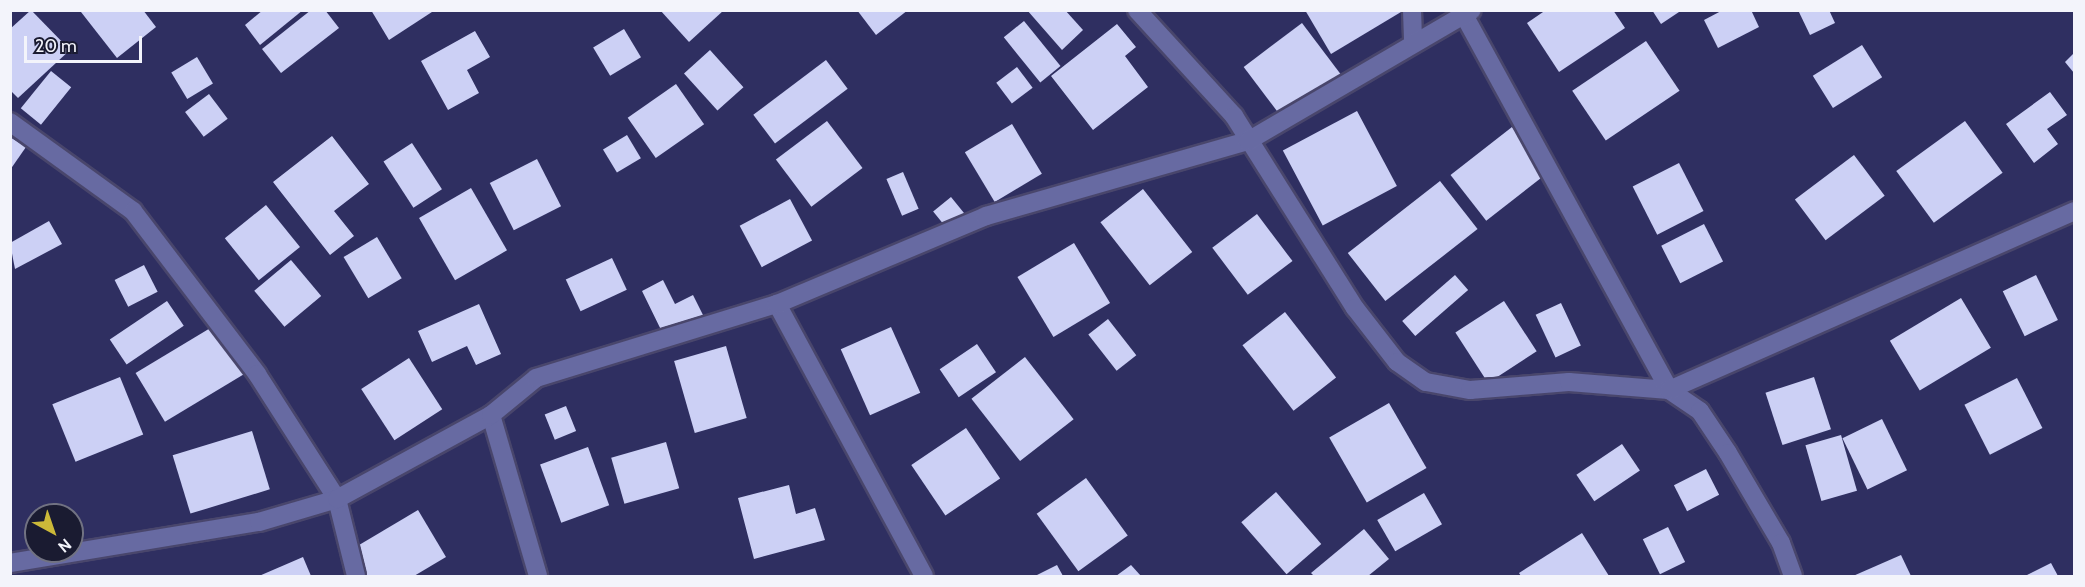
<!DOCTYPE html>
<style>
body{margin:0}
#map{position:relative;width:2085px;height:587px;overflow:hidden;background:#2f2f61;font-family:Cabin,sans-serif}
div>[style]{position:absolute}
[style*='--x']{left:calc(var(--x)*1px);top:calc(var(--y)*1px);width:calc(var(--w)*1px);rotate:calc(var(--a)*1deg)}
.building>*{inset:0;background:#ccd0f5;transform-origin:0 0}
.roads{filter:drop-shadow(2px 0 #49466c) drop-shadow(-2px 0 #49466c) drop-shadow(0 2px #49466c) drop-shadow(0 -2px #49466c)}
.minor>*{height:18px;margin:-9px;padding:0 9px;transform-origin:9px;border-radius:9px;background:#676aa2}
span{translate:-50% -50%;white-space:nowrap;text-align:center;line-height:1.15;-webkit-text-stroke:6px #1a1b31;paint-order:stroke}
.frame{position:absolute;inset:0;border:12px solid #f3f4fb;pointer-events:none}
.north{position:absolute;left:24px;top:503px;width:60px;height:60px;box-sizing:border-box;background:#1a1b31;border:2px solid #717282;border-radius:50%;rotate:140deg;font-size:16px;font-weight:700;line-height:24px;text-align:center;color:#f3f4fb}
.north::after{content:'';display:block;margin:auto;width:21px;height:27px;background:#ccb939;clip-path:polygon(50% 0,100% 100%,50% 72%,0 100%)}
.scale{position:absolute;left:24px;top:36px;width:118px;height:27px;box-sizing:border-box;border:3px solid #f3f4fb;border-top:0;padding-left:8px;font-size:18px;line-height:21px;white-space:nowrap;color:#f3f4fb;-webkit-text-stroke:4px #1a1b31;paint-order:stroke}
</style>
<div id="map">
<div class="building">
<div style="clip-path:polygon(31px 10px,70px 50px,18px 98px,10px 90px,10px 29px)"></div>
<div style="clip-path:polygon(143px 10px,156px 27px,117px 58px,81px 12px)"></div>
<div style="clip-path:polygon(263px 10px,303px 10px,260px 45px,245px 25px)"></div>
<div style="clip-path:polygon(311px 10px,325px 10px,339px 28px,281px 73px,262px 49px)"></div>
<div style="clip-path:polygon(371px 10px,435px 10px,389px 40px)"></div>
<div style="clip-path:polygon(660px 10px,724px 10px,689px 42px)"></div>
<div style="clip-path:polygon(857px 10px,908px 10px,876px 35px)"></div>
<div style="clip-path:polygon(1027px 10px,1065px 10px,1083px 30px,1062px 50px)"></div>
<div style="clip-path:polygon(1305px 10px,1400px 10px,1401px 12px,1331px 54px)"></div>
<div style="clip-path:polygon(1546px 10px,1613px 10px,1625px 28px,1559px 72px,1527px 23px)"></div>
<div style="clip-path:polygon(1652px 10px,1682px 10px,1661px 24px)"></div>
<div style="clip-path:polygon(1723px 10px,1751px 10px,1759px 27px,1718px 48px,1704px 20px)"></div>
<div style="clip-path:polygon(1798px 10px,1829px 10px,1835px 23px,1810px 35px)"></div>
<div style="left:1024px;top:21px;width:58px;height:26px;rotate:51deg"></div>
<div style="left:1302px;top:23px;width:74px;height:73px;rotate:53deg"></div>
<div style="clip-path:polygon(1117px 24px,1136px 47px,1125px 56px,1148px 87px,1093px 130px,1051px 76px)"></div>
<div style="left:624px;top:29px;width:33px;height:36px;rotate:59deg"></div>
<div style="clip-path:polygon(475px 31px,490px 57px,467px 70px,479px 93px,448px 110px,421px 61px)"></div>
<div style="left:1646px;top:41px;width:60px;height:89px;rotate:56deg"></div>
<div style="left:1862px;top:45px;width:38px;height:58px;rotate:58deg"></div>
<div style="left:710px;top:50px;width:50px;height:35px;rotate:48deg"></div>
<div style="clip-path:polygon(2074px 53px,2074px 73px,2065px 62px)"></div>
<div style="left:197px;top:57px;width:31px;height:30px;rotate:59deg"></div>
<div style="left:826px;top:60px;width:36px;height:91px;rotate:53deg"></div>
<div style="left:1017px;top:67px;width:26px;height:26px;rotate:53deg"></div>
<div style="left:51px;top:71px;width:26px;height:48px;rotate:39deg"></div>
<div style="left:676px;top:84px;width:49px;height:59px;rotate:55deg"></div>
<div style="clip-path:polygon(2050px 92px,2067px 115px,2047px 129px,2058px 144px,2034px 163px,2006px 124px)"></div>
<div style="left:209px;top:94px;width:31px;height:30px;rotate:53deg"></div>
<div style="left:1357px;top:111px;width:85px;height:84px;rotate:62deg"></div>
<div style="left:827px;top:121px;width:59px;height:64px;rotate:53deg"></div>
<div style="left:1965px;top:121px;width:64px;height:85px;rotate:54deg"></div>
<div style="left:1012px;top:124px;width:58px;height:55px;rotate:59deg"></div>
<div style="left:1512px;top:127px;width:58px;height:78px;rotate:52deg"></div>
<div style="left:627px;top:135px;width:27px;height:28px;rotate:59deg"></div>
<div style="clip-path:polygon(332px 136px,369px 184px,334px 211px,354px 236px,330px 255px,273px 182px)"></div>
<div style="clip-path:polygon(10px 137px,26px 147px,10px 170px)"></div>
<div style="left:412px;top:143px;width:55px;height:34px;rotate:57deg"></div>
<div style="left:1854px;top:155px;width:51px;height:74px;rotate:53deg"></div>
<div style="left:537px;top:159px;width:53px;height:53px;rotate:63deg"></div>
<div style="left:1679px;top:163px;width:54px;height:52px;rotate:63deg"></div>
<div style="left:903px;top:172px;width:40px;height:18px;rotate:67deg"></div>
<div style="left:1440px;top:181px;width:61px;height:117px;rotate:52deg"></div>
<div style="left:471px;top:188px;width:72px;height:60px;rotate:60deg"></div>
<div style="left:1143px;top:189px;width:80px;height:54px;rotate:52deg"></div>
<div style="left:951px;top:197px;width:22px;height:23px;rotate:51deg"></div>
<div style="left:790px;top:199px;width:47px;height:57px;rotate:62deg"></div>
<div style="left:266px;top:205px;width:54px;height:53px;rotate:51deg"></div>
<div style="left:1257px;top:214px;width:59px;height:56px;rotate:53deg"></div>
<div style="clip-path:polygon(49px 221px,62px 244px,15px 269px,10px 243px)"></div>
<div style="left:1704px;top:224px;width:42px;height:48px;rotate:63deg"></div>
<div style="left:377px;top:237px;width:48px;height:39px;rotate:59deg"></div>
<div style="left:1074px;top:243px;width:70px;height:66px;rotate:59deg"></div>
<div style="left:612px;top:258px;width:35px;height:51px;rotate:65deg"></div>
<div style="left:291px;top:260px;width:47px;height:48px;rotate:50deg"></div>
<div style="left:144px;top:265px;width:30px;height:33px;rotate:63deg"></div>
<div style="left:1455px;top:275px;width:20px;height:70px;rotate:49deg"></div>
<div style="left:2036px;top:275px;width:50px;height:37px;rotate:64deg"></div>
<div style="clip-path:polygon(663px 280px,675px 304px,693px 295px,703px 315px,664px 336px,642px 291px)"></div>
<div style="left:1961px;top:298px;width:58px;height:83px;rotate:59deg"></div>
<div style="left:167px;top:301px;width:30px;height:69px;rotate:56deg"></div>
<div style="left:1504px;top:301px;width:60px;height:58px;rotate:57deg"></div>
<div style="left:1561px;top:303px;width:47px;height:28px;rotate:65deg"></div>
<div style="clip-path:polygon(479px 304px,501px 354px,476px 365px,467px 346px,432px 362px,418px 331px)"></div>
<div style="left:1285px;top:312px;width:83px;height:54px;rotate:52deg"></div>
<div style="left:1108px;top:319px;width:46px;height:25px;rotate:52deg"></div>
<div style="left:217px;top:324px;width:57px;height:95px;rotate:59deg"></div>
<div style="left:891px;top:327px;width:72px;height:55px;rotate:66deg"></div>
<div style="left:977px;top:344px;width:34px;height:45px;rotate:56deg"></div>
<div style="left:726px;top:346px;width:75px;height:54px;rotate:74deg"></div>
<div style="left:1025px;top:357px;width:79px;height:68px;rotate:52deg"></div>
<div style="left:409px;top:358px;width:61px;height:57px;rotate:57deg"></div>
<div style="left:120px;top:377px;width:62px;height:73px;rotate:68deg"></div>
<div style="left:1814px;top:377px;width:55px;height:51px;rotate:72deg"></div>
<div style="left:2017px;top:378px;width:56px;height:59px;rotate:63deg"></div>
<div style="left:1389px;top:403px;width:75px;height:69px;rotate:60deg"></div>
<div style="left:566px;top:406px;width:27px;height:23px;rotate:68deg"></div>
<div style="left:1882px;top:419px;width:57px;height:44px;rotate:64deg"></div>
<div style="left:966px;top:428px;width:61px;height:66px;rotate:56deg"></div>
<div style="left:252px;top:431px;width:61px;height:83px;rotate:73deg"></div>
<div style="left:1841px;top:435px;width:58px;height:37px;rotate:74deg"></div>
<div style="left:666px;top:442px;width:48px;height:57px;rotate:74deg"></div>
<div style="left:1622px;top:444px;width:32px;height:55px;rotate:56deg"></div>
<div style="left:588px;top:447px;width:62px;height:51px;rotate:70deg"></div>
<div style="left:1706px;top:469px;width:29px;height:36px;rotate:63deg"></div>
<div style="left:1086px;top:478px;width:71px;height:61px;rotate:54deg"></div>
<div style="clip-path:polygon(789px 485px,796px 514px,815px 508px,825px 540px,754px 559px,738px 498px)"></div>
<div style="left:1276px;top:492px;width:69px;height:46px;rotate:49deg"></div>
<div style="left:1424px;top:493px;width:36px;height:54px;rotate:60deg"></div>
<div style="clip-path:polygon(418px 510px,446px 557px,414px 576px,364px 576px,349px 551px)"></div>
<div style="left:1668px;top:527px;width:39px;height:28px;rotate:64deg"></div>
<div style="clip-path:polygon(1364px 529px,1389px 559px,1368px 576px,1314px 576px,1311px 573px)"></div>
<div style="clip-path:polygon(1582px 533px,1609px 576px,1521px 576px,1519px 573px)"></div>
<div style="clip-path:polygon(1901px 555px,1911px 576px,1853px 576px)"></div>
<div style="clip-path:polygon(303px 557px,311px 576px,259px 576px)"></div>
<div style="clip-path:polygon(2051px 563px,2058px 576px,2025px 576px)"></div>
<div style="clip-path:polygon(1057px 565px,1063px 576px,1035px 576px)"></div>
<div style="clip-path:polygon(1131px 565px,1141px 576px,1116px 576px)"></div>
</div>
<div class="roads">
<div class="minor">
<div style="--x:1137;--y:10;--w:144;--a:47.5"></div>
<div style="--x:1234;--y:116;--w:227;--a:57.8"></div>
<div style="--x:1355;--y:308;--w:68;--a:52.1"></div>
<div style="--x:1397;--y:362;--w:35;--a:35"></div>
<div style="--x:1426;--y:382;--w:45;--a:10.3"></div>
<div style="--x:1470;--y:390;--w:99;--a:-4.6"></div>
<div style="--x:1569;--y:382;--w:100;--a:4.6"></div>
<div style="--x:1669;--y:390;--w:37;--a:34"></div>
<div style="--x:1700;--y:411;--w:50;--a:56.3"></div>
<div style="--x:1728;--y:453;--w:104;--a:59.5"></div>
<div style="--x:1781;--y:543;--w:35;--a:70"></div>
<div style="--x:1412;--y:10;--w:31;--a:88"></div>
<div style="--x:1464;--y:15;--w:427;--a:61.3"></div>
<div style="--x:1669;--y:390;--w:443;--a:-23.8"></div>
<div style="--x:10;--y:122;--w:152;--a:35.9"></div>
<div style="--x:133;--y:211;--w:205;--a:52.7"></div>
<div style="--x:257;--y:374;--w:148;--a:57.4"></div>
<div style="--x:337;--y:499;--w:79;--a:76.1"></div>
<div style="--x:777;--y:304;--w:309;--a:61.6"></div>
<div style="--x:491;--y:415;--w:168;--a:73.7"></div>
<div style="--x:10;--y:563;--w:252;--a:-9.4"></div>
<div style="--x:259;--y:522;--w:81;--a:-16.4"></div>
<div style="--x:337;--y:499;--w:175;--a:-28.6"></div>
<div style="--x:491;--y:415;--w:58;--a:-39.4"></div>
<div style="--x:536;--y:378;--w:252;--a:-17.1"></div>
<div style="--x:777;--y:304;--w:227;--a:-22.8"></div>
<div style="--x:986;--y:216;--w:273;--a:-16"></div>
<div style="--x:1248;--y:141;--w:259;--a:-30.3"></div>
</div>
</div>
<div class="frame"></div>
<div class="north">N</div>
<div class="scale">20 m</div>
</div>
